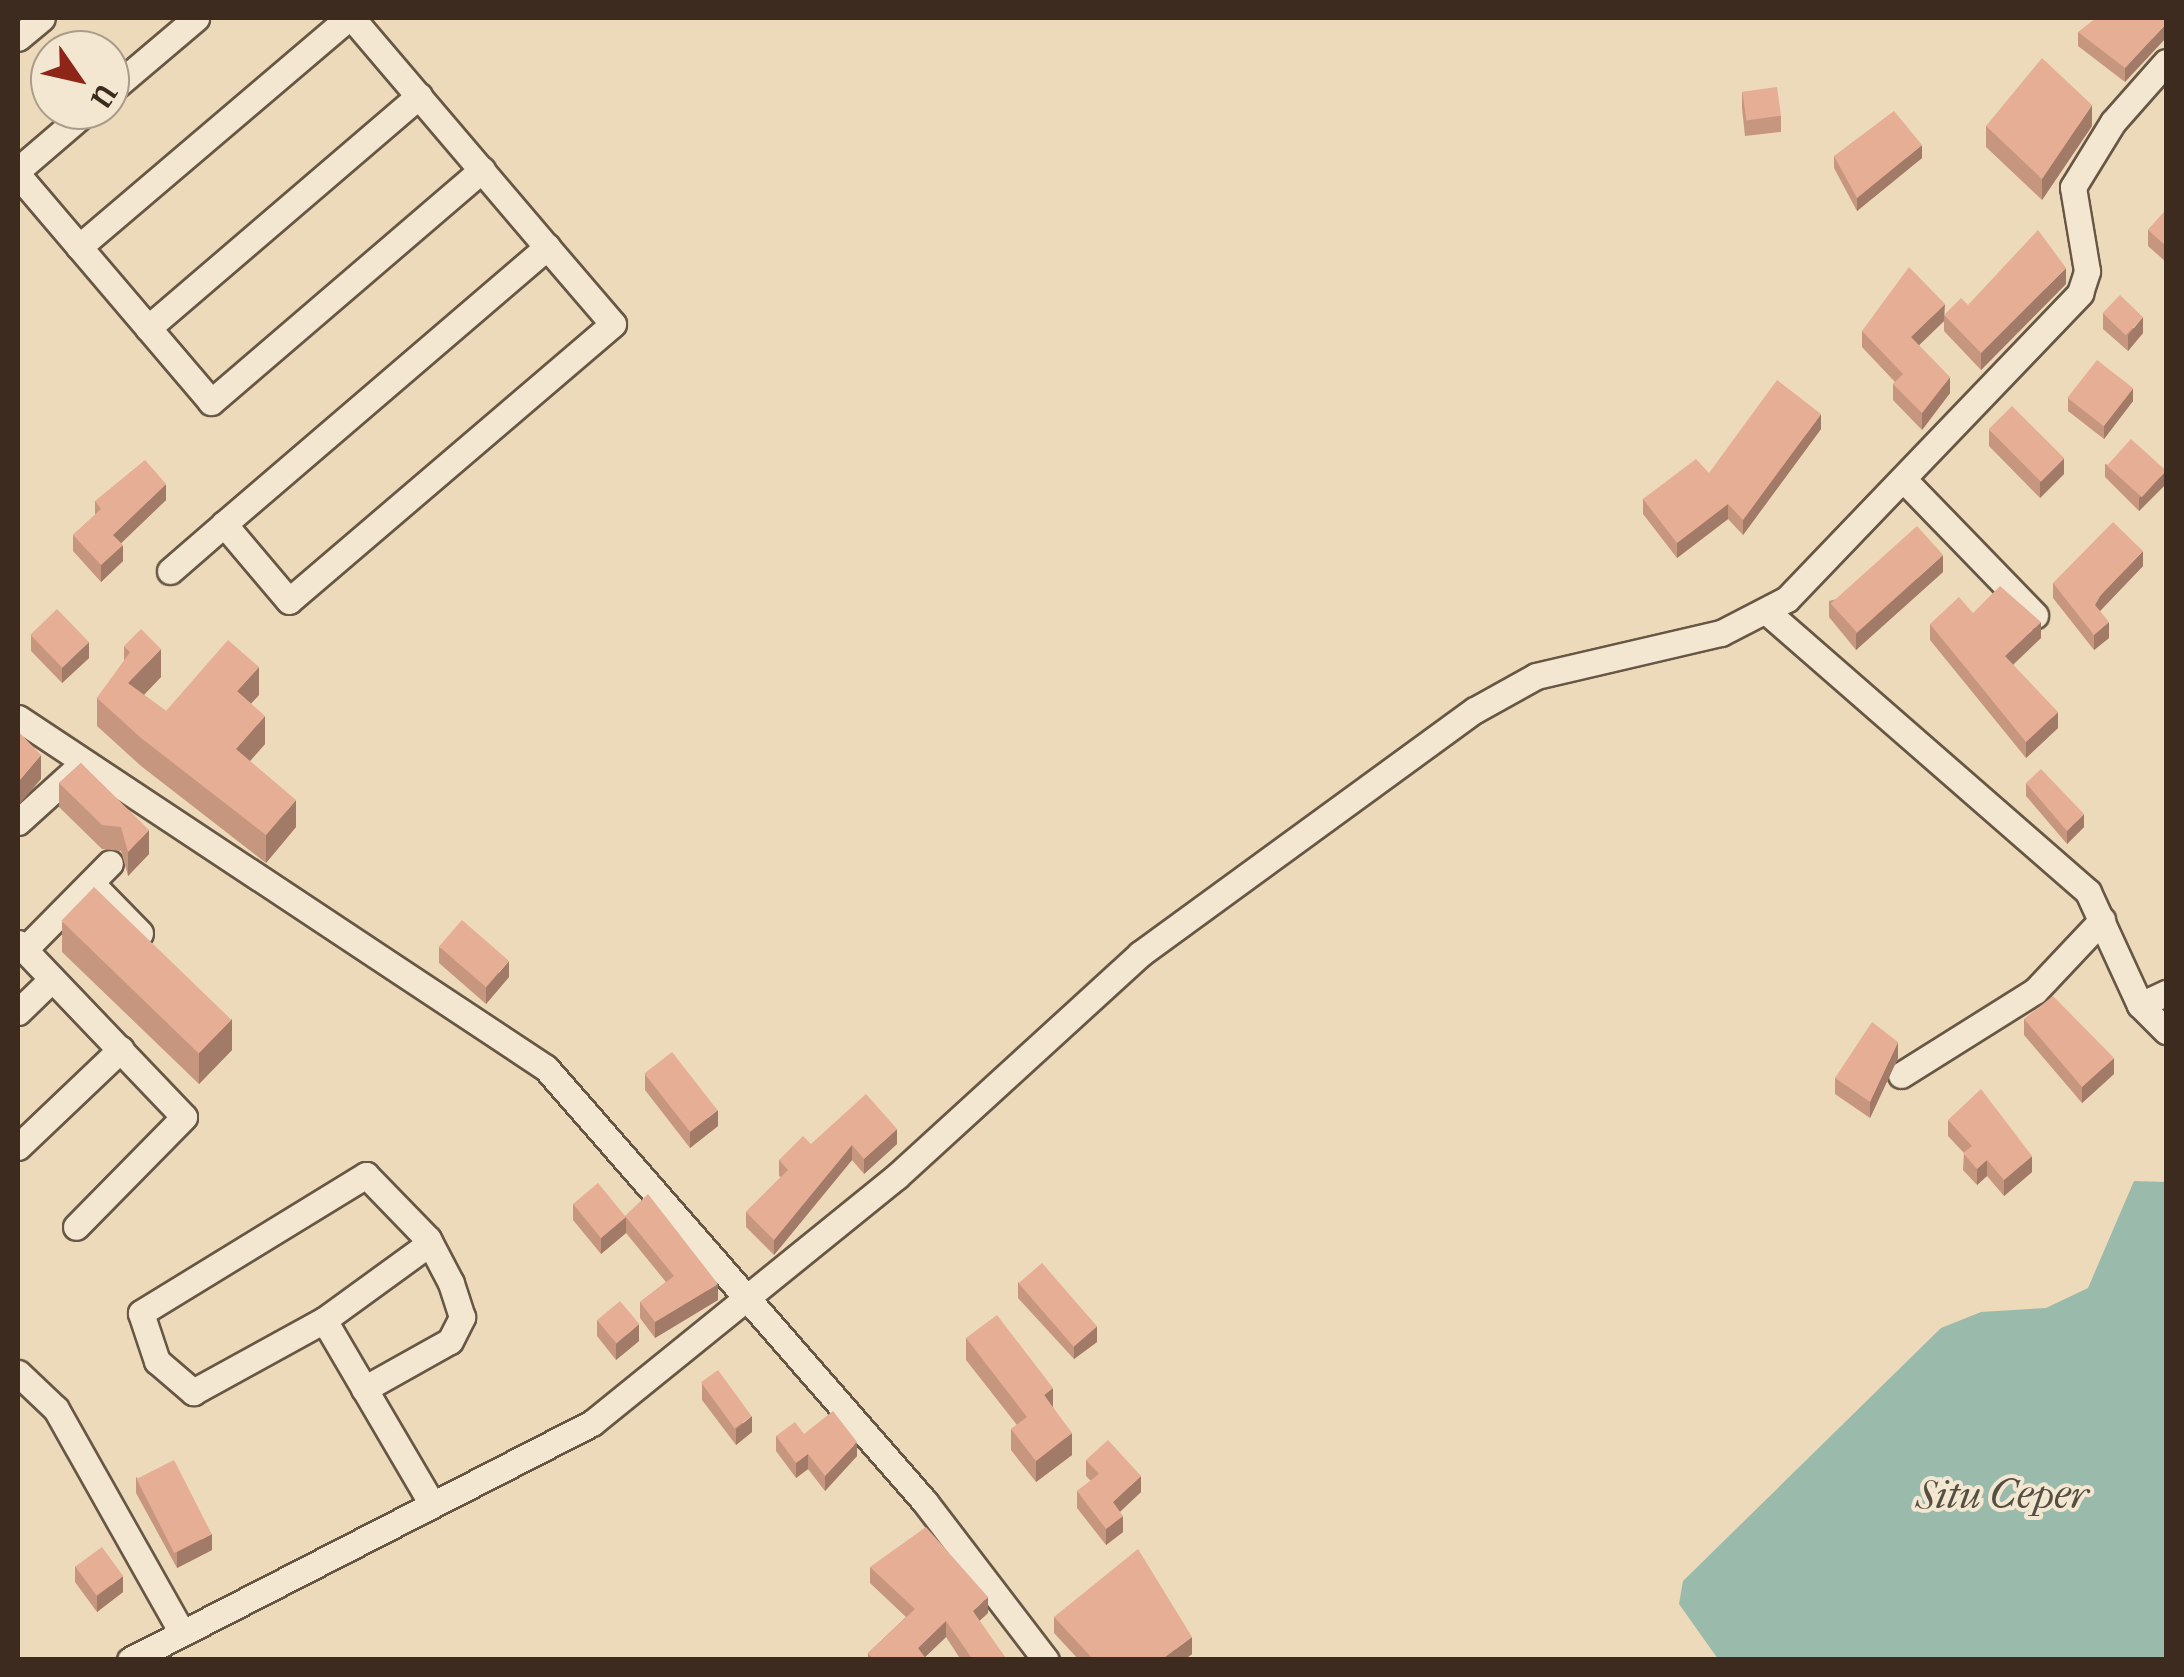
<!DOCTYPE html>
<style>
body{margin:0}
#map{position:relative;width:2184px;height:1677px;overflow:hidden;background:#eddaba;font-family:"IM FELL French Canon",serif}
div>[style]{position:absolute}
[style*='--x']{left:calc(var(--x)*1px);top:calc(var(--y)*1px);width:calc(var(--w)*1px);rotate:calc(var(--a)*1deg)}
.water>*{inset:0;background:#9abbac}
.roads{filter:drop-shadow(2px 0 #685745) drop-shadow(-2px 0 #685745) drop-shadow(0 2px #685745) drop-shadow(0 -2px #685745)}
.minor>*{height:25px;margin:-12.5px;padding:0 12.5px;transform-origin:12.5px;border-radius:12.5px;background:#f3e7d2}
.wall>*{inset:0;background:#c6967f}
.shaded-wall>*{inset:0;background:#a17a68}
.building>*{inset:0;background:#e6ae94;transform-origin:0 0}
span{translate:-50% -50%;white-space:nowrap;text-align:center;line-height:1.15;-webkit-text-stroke:8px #f3e7d2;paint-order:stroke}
.water-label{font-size:40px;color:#544f42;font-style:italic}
.frame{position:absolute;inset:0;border:20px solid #3c2b1e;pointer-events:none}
.north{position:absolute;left:30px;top:30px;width:100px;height:100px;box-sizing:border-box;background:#f3e7d2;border:2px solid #aa9c8a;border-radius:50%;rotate:124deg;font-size:28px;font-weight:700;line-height:40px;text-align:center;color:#3c2b1e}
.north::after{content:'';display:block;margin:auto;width:35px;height:45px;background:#8f2418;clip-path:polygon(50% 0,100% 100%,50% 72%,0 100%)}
</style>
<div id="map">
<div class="water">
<div style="clip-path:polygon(2134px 1181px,2166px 1182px,2166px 1659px,1718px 1659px,1679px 1604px,1683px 1581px,1941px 1328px,1981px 1312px,2046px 1308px,2088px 1288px)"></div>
</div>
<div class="roads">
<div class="minor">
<div style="--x:352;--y:18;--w:301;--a:49.6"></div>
<div style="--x:547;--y:247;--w:101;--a:49.4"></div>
<div style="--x:613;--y:324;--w:426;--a:139.5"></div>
<div style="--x:289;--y:601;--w:101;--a:-130.2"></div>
<div style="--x:224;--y:524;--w:426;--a:-40.6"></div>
<div style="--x:18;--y:38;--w:31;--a:-40"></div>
<div style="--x:110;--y:91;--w:113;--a:-40.3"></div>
<div style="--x:18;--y:170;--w:92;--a:-40.6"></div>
<div style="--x:18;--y:175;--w:298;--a:49.6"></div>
<div style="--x:211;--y:402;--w:357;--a:-40.6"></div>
<div style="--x:79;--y:247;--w:353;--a:-40.4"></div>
<div style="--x:148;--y:328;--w:357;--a:-40.6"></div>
<div style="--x:1905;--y:481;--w:187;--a:45.9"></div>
<div style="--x:170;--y:571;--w:72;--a:-41"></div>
<div style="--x:1766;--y:611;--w:427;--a:41.1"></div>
<div style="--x:2088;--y:892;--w:124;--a:65.3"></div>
<div style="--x:2140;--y:1005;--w:37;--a:45"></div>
<div style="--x:18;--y:718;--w:633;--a:33.54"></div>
<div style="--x:546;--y:1068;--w:576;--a:48.87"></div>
<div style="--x:925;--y:1502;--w:199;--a:52.6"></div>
<div style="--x:18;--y:822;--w:88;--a:-42.2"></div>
<div style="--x:91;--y:883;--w:70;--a:45.6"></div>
<div style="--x:18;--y:943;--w:240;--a:46.3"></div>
<div style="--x:184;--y:1117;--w:154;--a:134.5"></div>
<div style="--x:24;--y:950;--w:122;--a:-45.3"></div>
<div style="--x:2140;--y:1005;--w:29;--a:-25"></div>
<div style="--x:18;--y:1012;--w:47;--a:-44.1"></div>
<div style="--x:1901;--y:1075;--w:158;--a:-32.1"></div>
<div style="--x:2035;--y:991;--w:98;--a:-46.7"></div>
<div style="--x:18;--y:1147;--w:142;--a:-43.6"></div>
<div style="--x:324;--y:1320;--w:210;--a:59.6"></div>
<div style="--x:18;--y:1373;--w:52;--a:43.5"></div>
<div style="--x:56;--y:1409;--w:253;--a:60.6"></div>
<div style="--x:364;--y:1389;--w:98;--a:-29.2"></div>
<div style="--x:450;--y:1341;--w:27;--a:-63"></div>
<div style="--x:462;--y:1317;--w:36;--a:-108"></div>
<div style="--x:451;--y:1283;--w:50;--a:-117.6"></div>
<div style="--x:428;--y:1239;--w:89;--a:-134.1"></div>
<div style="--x:366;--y:1175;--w:264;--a:148.5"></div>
<div style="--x:141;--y:1313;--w:51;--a:71.6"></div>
<div style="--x:157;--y:1361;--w:48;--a:40.7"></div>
<div style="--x:193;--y:1392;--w:149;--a:-28.8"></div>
<div style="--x:324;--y:1320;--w:131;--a:-36"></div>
<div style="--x:130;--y:1660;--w:519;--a:-27.16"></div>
<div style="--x:592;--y:1423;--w:392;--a:-39"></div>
<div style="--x:897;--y:1176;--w:329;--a:-42.4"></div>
<div style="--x:1140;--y:954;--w:414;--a:-36.1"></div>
<div style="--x:1475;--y:710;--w:70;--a:-29.1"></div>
<div style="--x:1536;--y:676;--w:190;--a:-13.1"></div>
<div style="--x:1721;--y:633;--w:74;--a:-27.3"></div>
<div style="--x:1787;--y:599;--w:424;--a:-46.2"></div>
<div style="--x:2080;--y:293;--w:23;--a:-72"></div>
<div style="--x:2087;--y:271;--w:85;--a:-99.5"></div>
<div style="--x:2073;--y:187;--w:76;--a:-58.4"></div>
<div style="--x:2113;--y:122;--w:80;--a:-48.5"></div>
</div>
</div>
<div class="wall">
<div style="clip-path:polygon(2166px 18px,2125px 82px,2078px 46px,2078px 32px)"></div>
<div style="clip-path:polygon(1742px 92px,1781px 116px,1781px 132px,1745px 136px,1742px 108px)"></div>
<div style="clip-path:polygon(1986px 126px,2092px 126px,2042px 200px,1986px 147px)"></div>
<div style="clip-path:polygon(1834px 156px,1922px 158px,1857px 211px,1834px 168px)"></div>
<div style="clip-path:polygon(2166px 210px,2166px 262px,2148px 246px,2148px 230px)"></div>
<div style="clip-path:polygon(2066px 284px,1981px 370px,1944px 331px,1944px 321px,1919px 345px,1950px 393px,1922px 430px,1893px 400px,1893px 384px,1895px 382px,1862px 347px,1862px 331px,1945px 315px,1968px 305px)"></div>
<div style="clip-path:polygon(2103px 313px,2143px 333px,2128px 351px,2103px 329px)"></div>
<div style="clip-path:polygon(2068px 398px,2133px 401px,2104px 439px,2068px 411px)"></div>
<div style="clip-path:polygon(1821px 429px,1743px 535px,1728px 519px,1677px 558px,1643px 514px,1643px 499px)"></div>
<div style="clip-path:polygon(1989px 430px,2064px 474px,2040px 498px,1989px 446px)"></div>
<div style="clip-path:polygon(2105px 464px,2166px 484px,2139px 511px,2105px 477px)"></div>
<div style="clip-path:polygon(166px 500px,121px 543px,123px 561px,101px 582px,73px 551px,73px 535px,95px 515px,95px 501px)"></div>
<div style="clip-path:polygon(2143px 566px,2100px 611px,2109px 638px,2094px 650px,2053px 598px,2053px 583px)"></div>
<div style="clip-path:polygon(1943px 572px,1856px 650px,1829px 617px,1829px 601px)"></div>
<div style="clip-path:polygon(1973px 613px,2041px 638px,2013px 665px,2058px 728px,2026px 758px,1930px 640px,1930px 624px)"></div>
<div style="clip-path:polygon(31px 635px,89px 658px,62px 683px,31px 651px)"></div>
<div style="clip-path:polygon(124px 646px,161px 677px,144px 695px,166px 711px,259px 695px,251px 703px,265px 744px,250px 761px,296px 827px,266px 863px,141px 766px,97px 726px,97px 698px,124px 662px)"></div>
<div style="clip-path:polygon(81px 763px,149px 854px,128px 876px,121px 851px,102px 849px,59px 807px,59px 783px)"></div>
<div style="clip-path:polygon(2026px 783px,2084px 827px,2067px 844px,2026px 796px)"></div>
<div style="clip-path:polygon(62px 921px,232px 1050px,199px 1084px,62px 952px)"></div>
<div style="clip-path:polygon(439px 947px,509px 977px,486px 1004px,439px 963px)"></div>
<div style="clip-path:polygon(2024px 1019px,2114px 1074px,2082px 1103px,2024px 1035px)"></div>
<div style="clip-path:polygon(1898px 1058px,1870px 1118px,1835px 1094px,1835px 1078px)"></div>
<div style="clip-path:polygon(645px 1074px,718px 1126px,690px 1148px,645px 1090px)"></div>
<div style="clip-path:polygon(1948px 1120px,2032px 1172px,2004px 1196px,1987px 1176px,1977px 1185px,1963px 1170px,1964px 1153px,1948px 1136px)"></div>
<div style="clip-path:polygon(811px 1144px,897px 1144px,864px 1174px,852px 1160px,774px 1255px,746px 1227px,746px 1212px,781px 1177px,779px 1176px,779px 1160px)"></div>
<div style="clip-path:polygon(573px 1204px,625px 1216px,718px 1300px,655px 1338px,640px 1318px,640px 1302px,666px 1282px,626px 1233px,601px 1254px,573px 1220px)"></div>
<div style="clip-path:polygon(1018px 1282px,1097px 1342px,1074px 1359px,1018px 1298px)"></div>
<div style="clip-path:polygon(597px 1320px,639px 1341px,616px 1360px,597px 1336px)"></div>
<div style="clip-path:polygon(966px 1338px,1053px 1407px,1072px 1455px,1036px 1482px,1011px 1450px,1011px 1429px,1017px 1425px,966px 1360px)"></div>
<div style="clip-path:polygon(702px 1383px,752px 1432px,736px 1445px,702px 1400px)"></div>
<div style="clip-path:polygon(804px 1434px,857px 1456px,825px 1491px,808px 1469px,796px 1478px,776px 1451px,776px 1436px)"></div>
<div style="clip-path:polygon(1086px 1460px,1141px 1492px,1120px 1512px,1123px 1532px,1106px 1545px,1077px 1508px,1077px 1491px,1091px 1481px,1086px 1476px)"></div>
<div style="clip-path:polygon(136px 1477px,212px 1550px,177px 1568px,136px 1493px)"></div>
<div style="clip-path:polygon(75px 1566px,123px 1592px,97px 1612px,75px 1582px)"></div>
<div style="clip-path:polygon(870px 1567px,988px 1613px,979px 1621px,1007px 1660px,961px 1660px,946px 1637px,925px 1657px,927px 1660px,868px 1660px,868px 1653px,906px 1617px,870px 1583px)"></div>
<div style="clip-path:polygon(1054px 1617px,1192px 1654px,1184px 1660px,1079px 1660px,1054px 1633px)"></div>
</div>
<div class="shaded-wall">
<div style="clip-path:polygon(2166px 24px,2166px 38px,2125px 82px,2125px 68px)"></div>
<div style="clip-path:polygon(2092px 105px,2092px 126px,2042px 200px,2042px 179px)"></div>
<div style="clip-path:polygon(1922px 145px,1922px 158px,1857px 211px,1857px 198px)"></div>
<div style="clip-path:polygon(2066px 268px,2066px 284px,1981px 370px,1981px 353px)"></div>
<div style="clip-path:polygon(1945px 304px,1944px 321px,1911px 353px,1911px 337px)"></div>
<div style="clip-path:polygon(2143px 317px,2143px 333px,2128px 351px,2128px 335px)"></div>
<div style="clip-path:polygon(1950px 377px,1950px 393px,1922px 430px,1922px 413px)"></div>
<div style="clip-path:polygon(2133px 388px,2133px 401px,2104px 439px,2104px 426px)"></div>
<div style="clip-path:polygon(1821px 414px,1821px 429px,1743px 535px,1743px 520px)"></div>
<div style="clip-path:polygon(2064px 458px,2064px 474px,2040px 498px,2040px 482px)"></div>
<div style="clip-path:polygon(2166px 471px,2166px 484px,2139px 511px,2139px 498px)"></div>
<div style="clip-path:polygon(166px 484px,166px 500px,113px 551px,113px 535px)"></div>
<div style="clip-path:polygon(1728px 504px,1728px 519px,1677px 558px,1677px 543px)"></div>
<div style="clip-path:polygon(123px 545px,123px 561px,101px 582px,101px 565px)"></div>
<div style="clip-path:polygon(2143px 551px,2143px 566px,2100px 611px,2095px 605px,2100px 596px)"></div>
<div style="clip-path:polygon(1943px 555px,1943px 572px,1856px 650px,1856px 634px)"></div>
<div style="clip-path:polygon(2041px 622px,2041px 638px,2005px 672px,2005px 656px)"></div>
<div style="clip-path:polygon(2109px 622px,2109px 638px,2094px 650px,2094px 635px)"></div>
<div style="clip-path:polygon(89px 642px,89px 658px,62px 683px,62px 667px)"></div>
<div style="clip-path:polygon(161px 649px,161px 677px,128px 711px,128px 683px)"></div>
<div style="clip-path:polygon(259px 667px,259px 695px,237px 719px,237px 691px)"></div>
<div style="clip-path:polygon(2058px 712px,2058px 728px,2026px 758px,2026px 742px)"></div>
<div style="clip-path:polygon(265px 716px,265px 744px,236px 777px,236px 749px)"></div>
<div style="clip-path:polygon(41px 755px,41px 779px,18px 806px,18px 782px)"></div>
<div style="clip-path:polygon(296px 800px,296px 827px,266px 863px,266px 835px)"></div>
<div style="clip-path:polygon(2084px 814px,2084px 827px,2067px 844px,2067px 831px)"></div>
<div style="clip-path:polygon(149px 830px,149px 854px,128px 876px,128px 852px)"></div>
<div style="clip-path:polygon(509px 961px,509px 977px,486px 1004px,486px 988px)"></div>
<div style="clip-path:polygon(232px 1019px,232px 1050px,199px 1084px,199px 1052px)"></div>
<div style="clip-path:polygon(1898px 1042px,1898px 1058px,1870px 1118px,1870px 1102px)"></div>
<div style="clip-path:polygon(2114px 1058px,2114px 1074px,2082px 1103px,2082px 1087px)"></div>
<div style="clip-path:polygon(718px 1110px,718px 1126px,690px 1148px,690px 1132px)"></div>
<div style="clip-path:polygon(897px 1129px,897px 1144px,864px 1174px,864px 1159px)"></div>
<div style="clip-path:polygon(852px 1145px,852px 1160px,774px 1255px,774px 1240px)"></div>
<div style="clip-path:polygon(2032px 1156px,2032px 1172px,2004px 1196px,2004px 1180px)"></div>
<div style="clip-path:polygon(1987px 1160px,1987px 1176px,1977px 1185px,1977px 1169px)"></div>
<div style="clip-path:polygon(626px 1217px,626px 1233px,601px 1254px,601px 1238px)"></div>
<div style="clip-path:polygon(718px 1284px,718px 1300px,655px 1338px,655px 1322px)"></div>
<div style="clip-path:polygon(639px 1324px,639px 1341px,616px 1360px,616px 1344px)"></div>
<div style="clip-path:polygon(1097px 1326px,1097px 1342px,1074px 1359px,1074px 1343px)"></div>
<div style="clip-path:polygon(1053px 1388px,1053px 1409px,1044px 1395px)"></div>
<div style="clip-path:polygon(752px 1416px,752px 1432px,736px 1445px,736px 1429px)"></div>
<div style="clip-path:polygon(1072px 1433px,1072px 1455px,1036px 1482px,1036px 1461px)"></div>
<div style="clip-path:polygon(857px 1442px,857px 1456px,825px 1491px,825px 1476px)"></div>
<div style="clip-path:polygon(808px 1454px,808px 1469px,796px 1478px,796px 1463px)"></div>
<div style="clip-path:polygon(1141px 1476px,1141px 1492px,1113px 1518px,1113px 1502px)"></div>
<div style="clip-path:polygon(1123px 1516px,1123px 1532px,1106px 1545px,1106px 1529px)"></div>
<div style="clip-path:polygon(212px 1534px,212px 1550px,177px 1568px,177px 1552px)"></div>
<div style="clip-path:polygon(123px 1576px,123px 1592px,97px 1612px,97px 1596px)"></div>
<div style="clip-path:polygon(988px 1597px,988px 1613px,973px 1627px,973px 1611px)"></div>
<div style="clip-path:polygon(946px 1621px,946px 1637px,922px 1660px,918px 1648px)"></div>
<div style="clip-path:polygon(1192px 1637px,1192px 1654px,1184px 1660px,1161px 1660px)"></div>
</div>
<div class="building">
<div style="clip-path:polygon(2096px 18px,2166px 18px,2166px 24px,2125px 68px,2078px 32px)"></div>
<div style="clip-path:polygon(2042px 58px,2092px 105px,2042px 179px,1986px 126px)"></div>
<div style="left:1777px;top:87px;width:29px;height:35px;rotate:82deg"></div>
<div style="clip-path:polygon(1894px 111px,1922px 145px,1857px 198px,1834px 156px)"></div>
<div style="clip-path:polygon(2166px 210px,2166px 246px,2148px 230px)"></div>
<div style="clip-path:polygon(2038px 230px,2066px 268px,1981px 353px,1944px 315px,1961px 298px,1968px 305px)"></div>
<div style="clip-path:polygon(1909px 267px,1945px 304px,1911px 337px,1950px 377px,1922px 413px,1893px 384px,1903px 374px,1862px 331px)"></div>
<div style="left:2120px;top:295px;width:32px;height:25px;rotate:44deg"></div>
<div style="left:2097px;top:360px;width:46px;height:48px;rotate:38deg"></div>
<div style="clip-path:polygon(1777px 380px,1821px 414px,1743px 520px,1728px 504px,1677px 543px,1643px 499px,1696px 459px,1709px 473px)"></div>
<div style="left:2012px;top:406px;width:74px;height:33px;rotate:45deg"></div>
<div style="left:2131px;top:439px;width:47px;height:36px;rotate:42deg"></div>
<div style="clip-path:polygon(145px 460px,166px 484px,113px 535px,123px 545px,101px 565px,73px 535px,101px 509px,95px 501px)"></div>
<div style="clip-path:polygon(2113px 522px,2143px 551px,2100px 596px,2095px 605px,2109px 622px,2094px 635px,2053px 583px)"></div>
<div style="left:1917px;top:526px;width:39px;height:116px;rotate:48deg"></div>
<div style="clip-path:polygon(2000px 586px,2041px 622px,2005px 656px,2058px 712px,2026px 742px,1930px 624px,1959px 597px,1973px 613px)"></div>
<div style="left:57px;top:609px;width:46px;height:37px;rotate:46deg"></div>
<div style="clip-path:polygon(141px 629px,161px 649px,128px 683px,166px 711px,228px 640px,259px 667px,237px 691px,265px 716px,236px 749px,296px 800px,266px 835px,141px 738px,97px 698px,130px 652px,124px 646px)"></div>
<div style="clip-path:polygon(18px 731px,41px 755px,18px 782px)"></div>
<div style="clip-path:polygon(81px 763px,149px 830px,128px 852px,121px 827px,102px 825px,59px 783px)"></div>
<div style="clip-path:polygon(2041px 769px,2084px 814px,2067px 831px,2026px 783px)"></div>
<div style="left:94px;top:887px;width:191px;height:47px;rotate:44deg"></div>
<div style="left:462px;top:920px;width:62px;height:35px;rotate:41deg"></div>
<div style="clip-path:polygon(2053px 996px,2114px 1058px,2082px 1087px,2024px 1019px)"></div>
<div style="clip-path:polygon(1872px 1022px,1898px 1042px,1870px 1102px,1835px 1078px)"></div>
<div style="left:672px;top:1052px;width:74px;height:35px;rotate:52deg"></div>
<div style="clip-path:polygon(1981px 1089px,2032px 1156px,2004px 1180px,1987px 1160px,1977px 1169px,1963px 1153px,1972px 1146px,1948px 1120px)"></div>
<div style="clip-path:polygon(866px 1094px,897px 1129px,864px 1159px,852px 1145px,774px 1240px,746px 1212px,788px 1170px,779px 1160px,803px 1136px,811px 1144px)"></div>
<div style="clip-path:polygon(598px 1183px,625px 1216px,648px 1194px,718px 1284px,655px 1322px,640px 1302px,674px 1276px,626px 1217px,601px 1238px,573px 1204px)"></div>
<div style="left:1042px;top:1263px;width:84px;height:31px;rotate:49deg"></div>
<div style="left:620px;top:1301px;width:30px;height:30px;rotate:50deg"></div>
<div style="clip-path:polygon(997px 1315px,1053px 1388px,1044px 1395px,1072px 1433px,1036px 1461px,1011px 1429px,1027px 1417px,966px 1338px)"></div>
<div style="left:718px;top:1370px;width:57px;height:21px;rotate:54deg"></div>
<div style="clip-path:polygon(833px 1411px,857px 1442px,825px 1476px,808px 1454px,796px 1463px,776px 1436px,795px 1422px,804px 1434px)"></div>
<div style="clip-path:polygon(1108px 1440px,1141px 1476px,1113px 1502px,1123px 1516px,1106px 1529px,1077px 1491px,1099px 1474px,1086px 1460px)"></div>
<div style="left:174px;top:1460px;width:83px;height:42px;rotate:63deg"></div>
<div style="clip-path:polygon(926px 1527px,988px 1597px,973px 1611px,1007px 1660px,973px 1660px,946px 1621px,918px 1648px,927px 1660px,874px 1660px,868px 1653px,915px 1609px,870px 1567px)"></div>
<div style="left:102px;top:1547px;width:36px;height:33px;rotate:54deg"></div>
<div style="clip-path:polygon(1138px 1549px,1192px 1637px,1161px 1660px,1094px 1660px,1054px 1617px)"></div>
</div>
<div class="water-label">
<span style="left:2002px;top:1495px">Situ Ceper</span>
</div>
<div class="frame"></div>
<div class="north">U</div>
</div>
